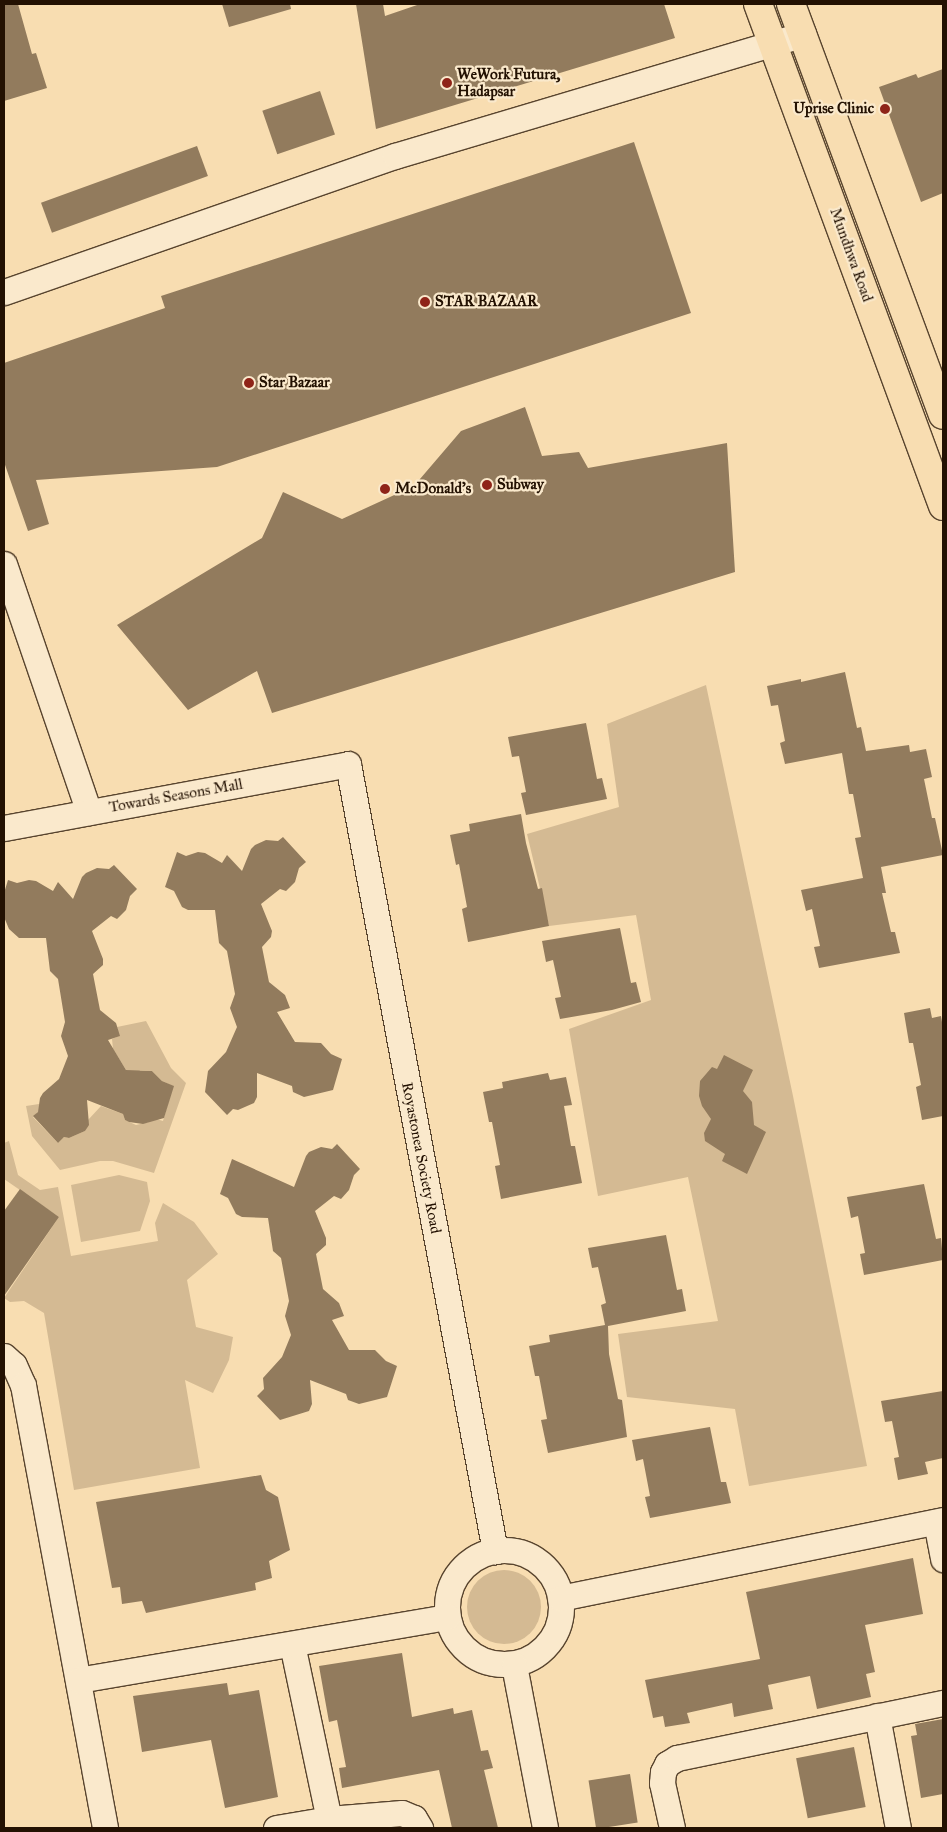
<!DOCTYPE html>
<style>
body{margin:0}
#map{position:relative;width:947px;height:1832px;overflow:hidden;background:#f8ddb1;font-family:"IM FELL Great Primer",serif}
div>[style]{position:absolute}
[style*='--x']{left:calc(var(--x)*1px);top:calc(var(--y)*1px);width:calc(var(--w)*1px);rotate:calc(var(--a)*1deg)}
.green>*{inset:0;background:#d4ba93}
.round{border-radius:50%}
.building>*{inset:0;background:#927b5d;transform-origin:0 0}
.roads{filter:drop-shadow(1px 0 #58442e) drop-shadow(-1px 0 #58442e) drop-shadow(0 1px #58442e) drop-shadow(0 -1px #58442e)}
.street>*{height:25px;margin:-12.5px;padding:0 12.5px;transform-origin:12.5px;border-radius:12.5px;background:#fae9cc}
.street>.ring{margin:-12.5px;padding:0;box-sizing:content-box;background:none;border:25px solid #fae9cc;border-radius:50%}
.highway>*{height:28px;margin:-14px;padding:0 14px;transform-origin:14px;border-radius:14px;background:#f8ddb1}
.dots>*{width:14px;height:14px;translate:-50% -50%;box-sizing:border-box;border:2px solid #fae9cc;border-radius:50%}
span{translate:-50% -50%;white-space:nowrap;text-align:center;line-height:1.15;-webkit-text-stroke:4.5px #fae9cc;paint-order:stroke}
.poi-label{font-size:15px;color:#231102;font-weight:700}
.left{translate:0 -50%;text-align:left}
.right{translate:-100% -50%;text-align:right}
.street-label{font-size:15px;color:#231102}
.frame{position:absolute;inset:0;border:5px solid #231102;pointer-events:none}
</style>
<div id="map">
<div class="green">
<div style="clip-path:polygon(706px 685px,793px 1096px,867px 1466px,749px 1486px,735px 1409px,627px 1397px,618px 1334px,718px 1321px,688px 1177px,598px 1196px,569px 1029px,651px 1000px,636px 915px,549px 926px,527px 834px,619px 807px,607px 724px)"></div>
<div style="clip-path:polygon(146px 1021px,171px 1068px,186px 1083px,154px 1173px,113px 1161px,100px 1161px,60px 1170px,32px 1136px,26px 1106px,39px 1104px,40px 1110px,33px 1117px,58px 1143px,64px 1137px,69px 1138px,85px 1131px,88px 1120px,101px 1106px,123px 1114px,125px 1120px,136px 1125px,149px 1122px,153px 1118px,163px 1121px,173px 1086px,162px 1081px,152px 1071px,140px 1070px,138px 1074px,126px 1070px,113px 1049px,112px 1039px,119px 1036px,117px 1027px)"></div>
<div style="clip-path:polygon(9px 1141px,18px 1175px,40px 1190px,58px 1187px,71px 1256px,158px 1241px,155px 1223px,163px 1203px,194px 1222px,218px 1254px,187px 1280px,196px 1327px,233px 1337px,229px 1360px,213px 1393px,185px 1380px,200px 1468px,74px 1490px,44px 1313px,24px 1301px,10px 1302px,4px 1298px,59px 1217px,4px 1179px,4px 1143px)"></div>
<div style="clip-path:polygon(119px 1175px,147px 1182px,150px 1201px,140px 1231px,81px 1242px,71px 1185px)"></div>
<div class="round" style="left:467px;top:1570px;width:74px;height:74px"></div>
</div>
<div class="building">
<div style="clip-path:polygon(4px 4px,18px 4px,32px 54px,36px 53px,47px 88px,4px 101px)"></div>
<div style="clip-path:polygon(222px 4px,290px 4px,291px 9px,229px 27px)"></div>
<div style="clip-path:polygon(356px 4px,383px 4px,385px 16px,420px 4px,664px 4px,675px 38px,376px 129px)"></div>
<div style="clip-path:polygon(943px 69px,943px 193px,921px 202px,879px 87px,916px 74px,918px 78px)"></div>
<div style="left:320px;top:91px;width:46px;height:61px;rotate:71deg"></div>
<div style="clip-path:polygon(634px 142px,691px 313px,217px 467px,36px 480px,49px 524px,28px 531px,4px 462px,4px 363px,165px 308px,161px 296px)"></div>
<div style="left:197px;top:146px;width:32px;height:166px;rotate:70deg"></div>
<div style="clip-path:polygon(525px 407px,542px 456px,579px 452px,588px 468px,727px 443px,735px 572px,272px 713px,257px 671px,188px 710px,117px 625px,262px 538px,283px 492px,342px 519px,414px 486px,461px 431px)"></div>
<div style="clip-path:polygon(845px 672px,857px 728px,861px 727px,866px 751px,909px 745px,910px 752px,926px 749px,932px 777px,924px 779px,932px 818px,935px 818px,943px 855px,881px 867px,886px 893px,882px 893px,891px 932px,895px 932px,900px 953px,819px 968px,814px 947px,820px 946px,812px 909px,806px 911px,801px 890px,863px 878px,855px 838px,861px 837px,853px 794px,849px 794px,842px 753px,785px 764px,780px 743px,785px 741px,778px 705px,771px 706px,767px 686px,801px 679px,801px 682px)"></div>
<div style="clip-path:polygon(586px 723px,597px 779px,602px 778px,607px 799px,526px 815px,521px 793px,526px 792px,519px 756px,512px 757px,508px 737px)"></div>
<div style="clip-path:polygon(521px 814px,526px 843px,538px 889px,542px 888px,549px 926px,468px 942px,462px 909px,467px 907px,459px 864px,456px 865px,450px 835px,470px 831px,469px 824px)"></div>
<div style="clip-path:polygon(283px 837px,306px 862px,299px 868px,295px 882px,286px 891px,280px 889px,261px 904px,272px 931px,271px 937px,262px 947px,269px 982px,285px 995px,290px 1008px,277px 1012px,295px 1042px,321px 1043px,331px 1054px,342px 1059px,333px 1090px,304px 1097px,293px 1092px,292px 1086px,257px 1073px,257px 1097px,254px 1103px,238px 1110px,233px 1109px,227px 1115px,205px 1092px,208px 1071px,226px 1052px,237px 1027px,230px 1008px,235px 994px,227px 951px,219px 943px,215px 910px,188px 910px,182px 907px,174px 891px,165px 887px,177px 852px,186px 856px,198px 852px,205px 853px,222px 863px,227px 855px,242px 871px,251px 849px,255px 845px,266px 840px,278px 841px)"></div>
<div style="clip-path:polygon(114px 865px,137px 889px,130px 896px,126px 910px,117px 919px,111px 916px,92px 931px,103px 959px,103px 965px,93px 974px,100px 1010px,116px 1023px,120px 1036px,108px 1040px,126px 1070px,152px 1071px,162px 1081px,174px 1086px,164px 1118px,143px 1124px,129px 1122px,125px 1120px,123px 1114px,87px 1100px,89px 1125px,85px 1131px,69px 1138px,64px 1137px,58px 1143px,33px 1116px,38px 1112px,40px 1098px,43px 1093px,59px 1079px,68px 1056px,61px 1036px,65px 1022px,58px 979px,50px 971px,46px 938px,19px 938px,9px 929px,4px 917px,4px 893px,8px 880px,17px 883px,29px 880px,36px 881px,53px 891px,58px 882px,73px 899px,82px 877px,86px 873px,97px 868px,109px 869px)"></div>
<div style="clip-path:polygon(620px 928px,631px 983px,636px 982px,641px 1002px,612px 1010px,560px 1019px,555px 998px,561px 997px,553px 960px,546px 962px,542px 941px)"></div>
<div style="clip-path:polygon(930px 1008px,932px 1018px,941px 1016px,943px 1028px,943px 1116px,922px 1120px,916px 1087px,921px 1085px,913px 1043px,909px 1043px,904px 1013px)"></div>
<div style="clip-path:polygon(724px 1055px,753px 1070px,743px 1091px,752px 1102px,754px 1125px,766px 1132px,747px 1174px,722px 1161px,725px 1154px,705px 1141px,704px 1133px,711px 1119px,702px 1106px,699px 1096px,700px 1081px,712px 1067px,717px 1069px)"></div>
<div style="clip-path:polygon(548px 1073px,550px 1080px,566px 1077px,572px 1105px,564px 1106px,571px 1146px,575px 1146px,582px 1183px,501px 1199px,495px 1166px,500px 1165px,492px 1122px,489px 1122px,483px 1092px,503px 1088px,502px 1082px)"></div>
<div style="clip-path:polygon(337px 1144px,360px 1169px,354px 1175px,349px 1190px,341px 1199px,334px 1196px,315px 1211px,326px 1238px,326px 1245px,316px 1254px,323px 1289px,339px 1303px,344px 1316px,332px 1320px,349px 1350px,375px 1350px,386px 1361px,397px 1366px,387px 1397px,359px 1404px,348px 1400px,346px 1394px,310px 1380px,312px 1404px,309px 1411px,280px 1420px,257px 1396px,264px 1389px,263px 1378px,282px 1357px,291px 1335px,285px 1316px,289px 1301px,281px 1258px,273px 1251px,268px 1218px,242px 1217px,236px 1214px,228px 1198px,220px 1194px,232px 1159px,294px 1187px,306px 1156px,309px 1152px,321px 1147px,332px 1149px)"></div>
<div style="clip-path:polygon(924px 1184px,936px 1239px,941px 1238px,943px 1260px,864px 1275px,860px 1254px,865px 1253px,858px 1216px,851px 1218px,847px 1197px)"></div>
<div style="clip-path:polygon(20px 1189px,59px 1217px,4px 1296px,4px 1211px)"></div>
<div style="clip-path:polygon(666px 1235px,677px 1290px,682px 1289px,686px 1311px,608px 1326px,609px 1354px,618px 1399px,622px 1400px,627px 1437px,548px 1453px,541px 1420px,547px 1419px,539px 1376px,535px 1376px,529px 1346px,550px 1342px,549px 1335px,605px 1325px,601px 1305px,606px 1303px,598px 1267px,592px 1268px,588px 1248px)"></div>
<div style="clip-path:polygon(943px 1391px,943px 1458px,925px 1462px,928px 1474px,898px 1480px,894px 1458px,899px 1457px,892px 1421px,885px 1422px,881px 1401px)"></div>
<div style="clip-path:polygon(710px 1427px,721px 1482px,726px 1482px,731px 1503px,650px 1518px,645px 1497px,650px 1496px,643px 1459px,636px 1461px,632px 1440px)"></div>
<div style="clip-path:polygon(261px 1475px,266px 1490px,278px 1497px,290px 1550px,269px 1561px,272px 1578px,255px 1583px,256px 1590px,146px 1613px,142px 1601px,122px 1604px,120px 1587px,112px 1588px,96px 1502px)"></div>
<div style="clip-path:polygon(913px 1558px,923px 1614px,865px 1625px,875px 1672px,866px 1674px,871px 1697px,817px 1709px,810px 1676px,768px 1685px,773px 1709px,734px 1717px,732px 1703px,687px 1713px,690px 1723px,665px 1727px,663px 1716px,653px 1718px,645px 1680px,760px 1659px,746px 1592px)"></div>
<div style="clip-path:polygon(402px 1653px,412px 1717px,453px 1708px,454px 1714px,472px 1710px,481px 1751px,488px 1750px,493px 1768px,484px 1770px,498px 1828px,452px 1828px,439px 1770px,342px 1788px,339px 1768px,346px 1767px,337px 1720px,329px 1722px,319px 1666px)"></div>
<div style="clip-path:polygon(227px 1683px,229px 1695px,259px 1690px,278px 1797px,225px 1808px,211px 1740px,142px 1752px,133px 1696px)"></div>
<div style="clip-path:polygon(943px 1719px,943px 1794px,921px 1798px,911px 1736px,917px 1735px,915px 1724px)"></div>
<div style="left:854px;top:1747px;width:61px;height:59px;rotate:79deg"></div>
<div style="left:630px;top:1774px;width:49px;height:42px;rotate:81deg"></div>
</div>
<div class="roads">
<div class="street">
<div style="--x:4;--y:292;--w:414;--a:-19.2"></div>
<div style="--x:395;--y:156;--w:426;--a:-16.6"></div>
<div style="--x:4;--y:564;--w:262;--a:71.1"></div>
<div style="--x:4;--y:828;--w:350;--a:-10.5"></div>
<div style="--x:348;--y:764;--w:801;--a:79.42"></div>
<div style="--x:4;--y:1356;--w:13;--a:42"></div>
<div style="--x:14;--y:1365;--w:22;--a:66"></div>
<div style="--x:23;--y:1385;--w:451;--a:79.5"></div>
<div style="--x:936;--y:1522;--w:38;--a:79"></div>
<div class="ring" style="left:447px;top:1550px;width:89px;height:89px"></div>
<div style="--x:560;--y:1598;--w:391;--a:-11.5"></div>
<div style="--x:292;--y:1644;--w:179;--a:78.1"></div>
<div style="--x:514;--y:1665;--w:166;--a:79.2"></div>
<div style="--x:78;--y:1680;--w:375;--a:-9.7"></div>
<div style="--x:877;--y:1716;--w:114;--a:79.4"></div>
<div style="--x:276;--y:1828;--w:54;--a:-9.6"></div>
<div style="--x:329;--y:1819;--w:73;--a:-4.7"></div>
<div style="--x:402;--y:1813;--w:13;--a:23"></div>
<div style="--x:414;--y:1818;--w:12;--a:59"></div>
<div style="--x:672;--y:1828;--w:46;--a:-102.5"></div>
<div style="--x:662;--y:1783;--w:11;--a:-85"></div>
<div style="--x:663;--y:1772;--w:9;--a:-63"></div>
<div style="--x:667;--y:1764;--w:12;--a:-31"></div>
<div style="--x:677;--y:1758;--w:272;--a:-11.7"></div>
</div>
<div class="highway">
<div style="--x:758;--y:4;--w:535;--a:69.77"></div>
<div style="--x:791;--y:4;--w:438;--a:69.7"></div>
</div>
</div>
<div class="dots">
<div style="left:447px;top:83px;background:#8f2418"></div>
<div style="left:885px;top:109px;background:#8f2418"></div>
<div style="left:425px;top:302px;background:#8f2418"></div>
<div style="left:249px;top:383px;background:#8f2418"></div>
<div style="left:487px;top:485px;background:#8f2418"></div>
<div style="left:385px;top:489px;background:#8f2418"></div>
</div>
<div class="poi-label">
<span class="left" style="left:457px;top:83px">WeWork Futura,<br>Hadapsar</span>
<span class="right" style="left:874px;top:109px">Uprise Clinic</span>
<span class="left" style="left:435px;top:302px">STAR BAZAAR</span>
<span class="left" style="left:259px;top:383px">Star Bazaar</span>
<span class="left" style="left:497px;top:485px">Subway</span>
<span class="left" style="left:395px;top:489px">McDonald's</span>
</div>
<div class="street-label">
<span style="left:851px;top:255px;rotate:70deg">Mundhwa Road</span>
<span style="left:176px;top:796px;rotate:-10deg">Towards Seasons Mall</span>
<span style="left:421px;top:1158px;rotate:79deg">Royastonea Society Road</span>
</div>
<div class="frame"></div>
</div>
